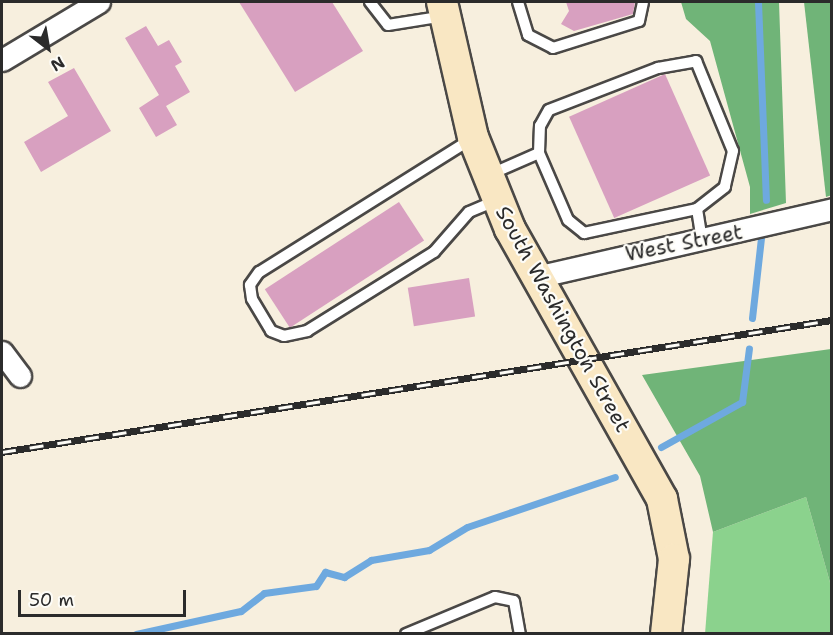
<!DOCTYPE html>
<style>
body{margin:0}
#map{position:relative;width:833px;height:635px;overflow:hidden;background:#f7efde;font-family:"Shantell Sans",sans-serif}
div>[style]{position:absolute}
[style*='--x']{left:calc(var(--x)*1px);top:calc(var(--y)*1px);width:calc(var(--w)*1px);rotate:calc(var(--a)*1deg)}
.green>*{inset:0;background:#8bd28d}
.forest>*{inset:0;background:#70b478}
.stream>*{height:7px;margin:-3.5px;padding:0 3.5px;transform-origin:3.5px;border-radius:3.5px;background:#6ea9df}
.building>*{inset:0;background:#d8a0c0;transform-origin:0 0}
.roads{filter:drop-shadow(2px 0 #4a4846) drop-shadow(-2px 0 #4a4846) drop-shadow(0 2px #4a4846) drop-shadow(0 -2px #4a4846)}
.lane>*{height:10px;margin:-5px;padding:0 5px;transform-origin:5px;border-radius:5px;background:#fff}
.street>*{height:21px;margin:-10.5px;padding:0 10.5px;transform-origin:10.5px;border-radius:10.5px;background:#fff}
.secondary>*{height:30px;margin:-15px;padding:0 15px;transform-origin:15px;border-radius:15px;background:#f9e7c3}
.rail>*{height:7px;margin-top:-3.5px;transform-origin:0;background:repeating-linear-gradient(90deg,#fdfcf7 0 14px,#2b2b2b 0 28px);box-sizing:border-box;border-block:2px solid #2b2b2b}
span{translate:-50% -50%;white-space:nowrap;text-align:center;line-height:1.15;-webkit-text-stroke:4.5px #fdfcf7;paint-order:stroke}
.street-label{font-size:21px;color:#2b2b2b}
.frame{position:absolute;inset:0;border:3px solid #2b2b2b;pointer-events:none}
.north{position:absolute;left:18px;top:18px;width:60px;height:60px;-webkit-text-stroke:4px #fdfcf7;paint-order:stroke;rotate:149deg;font-size:16px;font-weight:700;line-height:24px;text-align:center;color:#2b2b2b}
.north::after{content:'';display:block;margin:auto;width:21px;height:27px;background:#2b2b2b;clip-path:polygon(50% 0,100% 100%,50% 72%,0 100%)}
.scale{position:absolute;left:18px;top:590px;width:168px;height:27px;box-sizing:border-box;border:3px solid #2b2b2b;border-top:0;padding-left:8px;font-size:18px;line-height:21px;white-space:nowrap;color:#2b2b2b;-webkit-text-stroke:4px #fdfcf7;paint-order:stroke}
</style>
<div id="map">
<div class="green">
<div style="clip-path:polygon(806px 497px,831px 586px,831px 633px,705px 634px,713px 532px)"></div>
</div>
<div class="forest">
<div style="clip-path:polygon(681px 2px,779px 2px,786px 203px,750px 214px,750px 187px,710px 41px,686px 19px)"></div>
<div style="clip-path:polygon(804px 2px,831px 2px,832px 195px,826px 197px)"></div>
<div style="clip-path:polygon(831px 349px,832px 349px,831px 586px,806px 497px,713px 532px,700px 476px,642px 375px)"></div>
</div>
<div class="stream">
<div style="--x:758;--y:2;--w:198;--a:87.7"></div>
<div style="--x:752;--y:318;--w:81;--a:-83.6"></div>
<div style="--x:661;--y:447;--w:93;--a:-29.1"></div>
<div style="--x:742;--y:402;--w:54;--a:-82.6"></div>
<div style="--x:136;--y:634;--w:107;--a:-12.4"></div>
<div style="--x:241;--y:611;--w:29;--a:-38"></div>
<div style="--x:264;--y:593;--w:52;--a:-7.7"></div>
<div style="--x:316;--y:586;--w:17;--a:-57"></div>
<div style="--x:325;--y:572;--w:20;--a:15"></div>
<div style="--x:344;--y:577;--w:32;--a:-32"></div>
<div style="--x:371;--y:560;--w:59;--a:-9.8"></div>
<div style="--x:429;--y:550;--w:44;--a:-31.2"></div>
<div style="--x:467;--y:527;--w:156;--a:-18.7"></div>
</div>
<div class="building">
<div style="clip-path:polygon(239px 2px,332px 2px,363px 51px,295px 92px)"></div>
<div style="clip-path:polygon(566px 2px,635px 2px,633px 14px,574px 31px,561px 24px,569px 11px)"></div>
<div style="clip-path:polygon(146px 26px,158px 46px,169px 40px,182px 62px,175px 66px,190px 92px,166px 106px,177px 125px,156px 137px,139px 108px,159px 95px,125px 38px)"></div>
<div style="clip-path:polygon(74px 68px,111px 131px,41px 172px,24px 142px,68px 116px,48px 82px)"></div>
<div style="left:665px;top:74px;width:111px;height:105px;rotate:66deg"></div>
<div style="left:399px;top:202px;width:46px;height:160px;rotate:57deg"></div>
<div style="left:469px;top:278px;width:39px;height:62px;rotate:81deg"></div>
</div>
<div class="roads">
<div class="lane">
<div style="--x:370;--y:2;--w:29;--a:52"></div>
<div style="--x:388;--y:25;--w:58;--a:-9"></div>
<div style="--x:518;--y:2;--w:34;--a:73"></div>
<div style="--x:528;--y:35;--w:28;--a:27"></div>
<div style="--x:553;--y:48;--w:90;--a:-17.4"></div>
<div style="--x:639;--y:21;--w:19;--a:-78"></div>
<div style="--x:473;--y:138;--w:252;--a:147.9"></div>
<div style="--x:259;--y:272;--w:16;--a:125"></div>
<div style="--x:250;--y:285;--w:14;--a:82"></div>
<div style="--x:252;--y:299;--w:37;--a:59"></div>
<div style="--x:271;--y:331;--w:14;--a:21"></div>
<div style="--x:284;--y:336;--w:24;--a:-12"></div>
<div style="--x:307;--y:331;--w:150;--a:-31.9"></div>
<div style="--x:434;--y:252;--w:53;--a:-48.8"></div>
<div style="--x:469;--y:212;--w:30;--a:-23"></div>
<div style="--x:539;--y:153;--w:27;--a:-88"></div>
<div style="--x:540;--y:126;--w:18;--a:-61"></div>
<div style="--x:549;--y:110;--w:117;--a:-21.1"></div>
<div style="--x:658;--y:68;--w:39;--a:-10"></div>
<div style="--x:696;--y:61;--w:97;--a:67.7"></div>
<div style="--x:733;--y:151;--w:37;--a:103"></div>
<div style="--x:725;--y:187;--w:36;--a:142"></div>
<div style="--x:491;--y:174;--w:52;--a:-23.6"></div>
<div style="--x:539;--y:153;--w:73;--a:66.6"></div>
<div style="--x:568;--y:220;--w:21;--a:39"></div>
<div style="--x:584;--y:233;--w:116;--a:-12"></div>
<div style="--x:697;--y:209;--w:31;--a:81"></div>
<div style="--x:406;--y:634;--w:96;--a:-22.6"></div>
<div style="--x:495;--y:597;--w:19;--a:12"></div>
<div style="--x:514;--y:601;--w:34;--a:80"></div>
</div>
<div class="street">
<div style="--x:2;--y:60;--w:113;--a:-30.9"></div>
<div style="--x:536;--y:277;--w:304;--a:-12.9"></div>
<div style="--x:2;--y:352;--w:30;--a:53"></div>
</div>
<div class="secondary">
<div style="--x:442;--y:2;--w:139;--a:77.1"></div>
<div style="--x:473;--y:137;--w:99;--a:68.1"></div>
<div style="--x:510;--y:229;--w:310;--a:60.6"></div>
<div style="--x:662;--y:499;--w:61;--a:78.7"></div>
<div style="--x:674;--y:559;--w:75;--a:96.1"></div>
</div>
</div>
<div class="rail">
<div style="--x:2;--y:452;--w:840;--a:-9.04"></div>
</div>
<div class="street-label">
<span style="left:684px;top:243px;rotate:-11deg">West Street</span>
<span style="left:563px;top:319px;rotate:61deg">South Washington Street</span>
</div>
<div class="frame"></div>
<div class="north">N</div>
<div class="scale">50 m</div>
</div>
